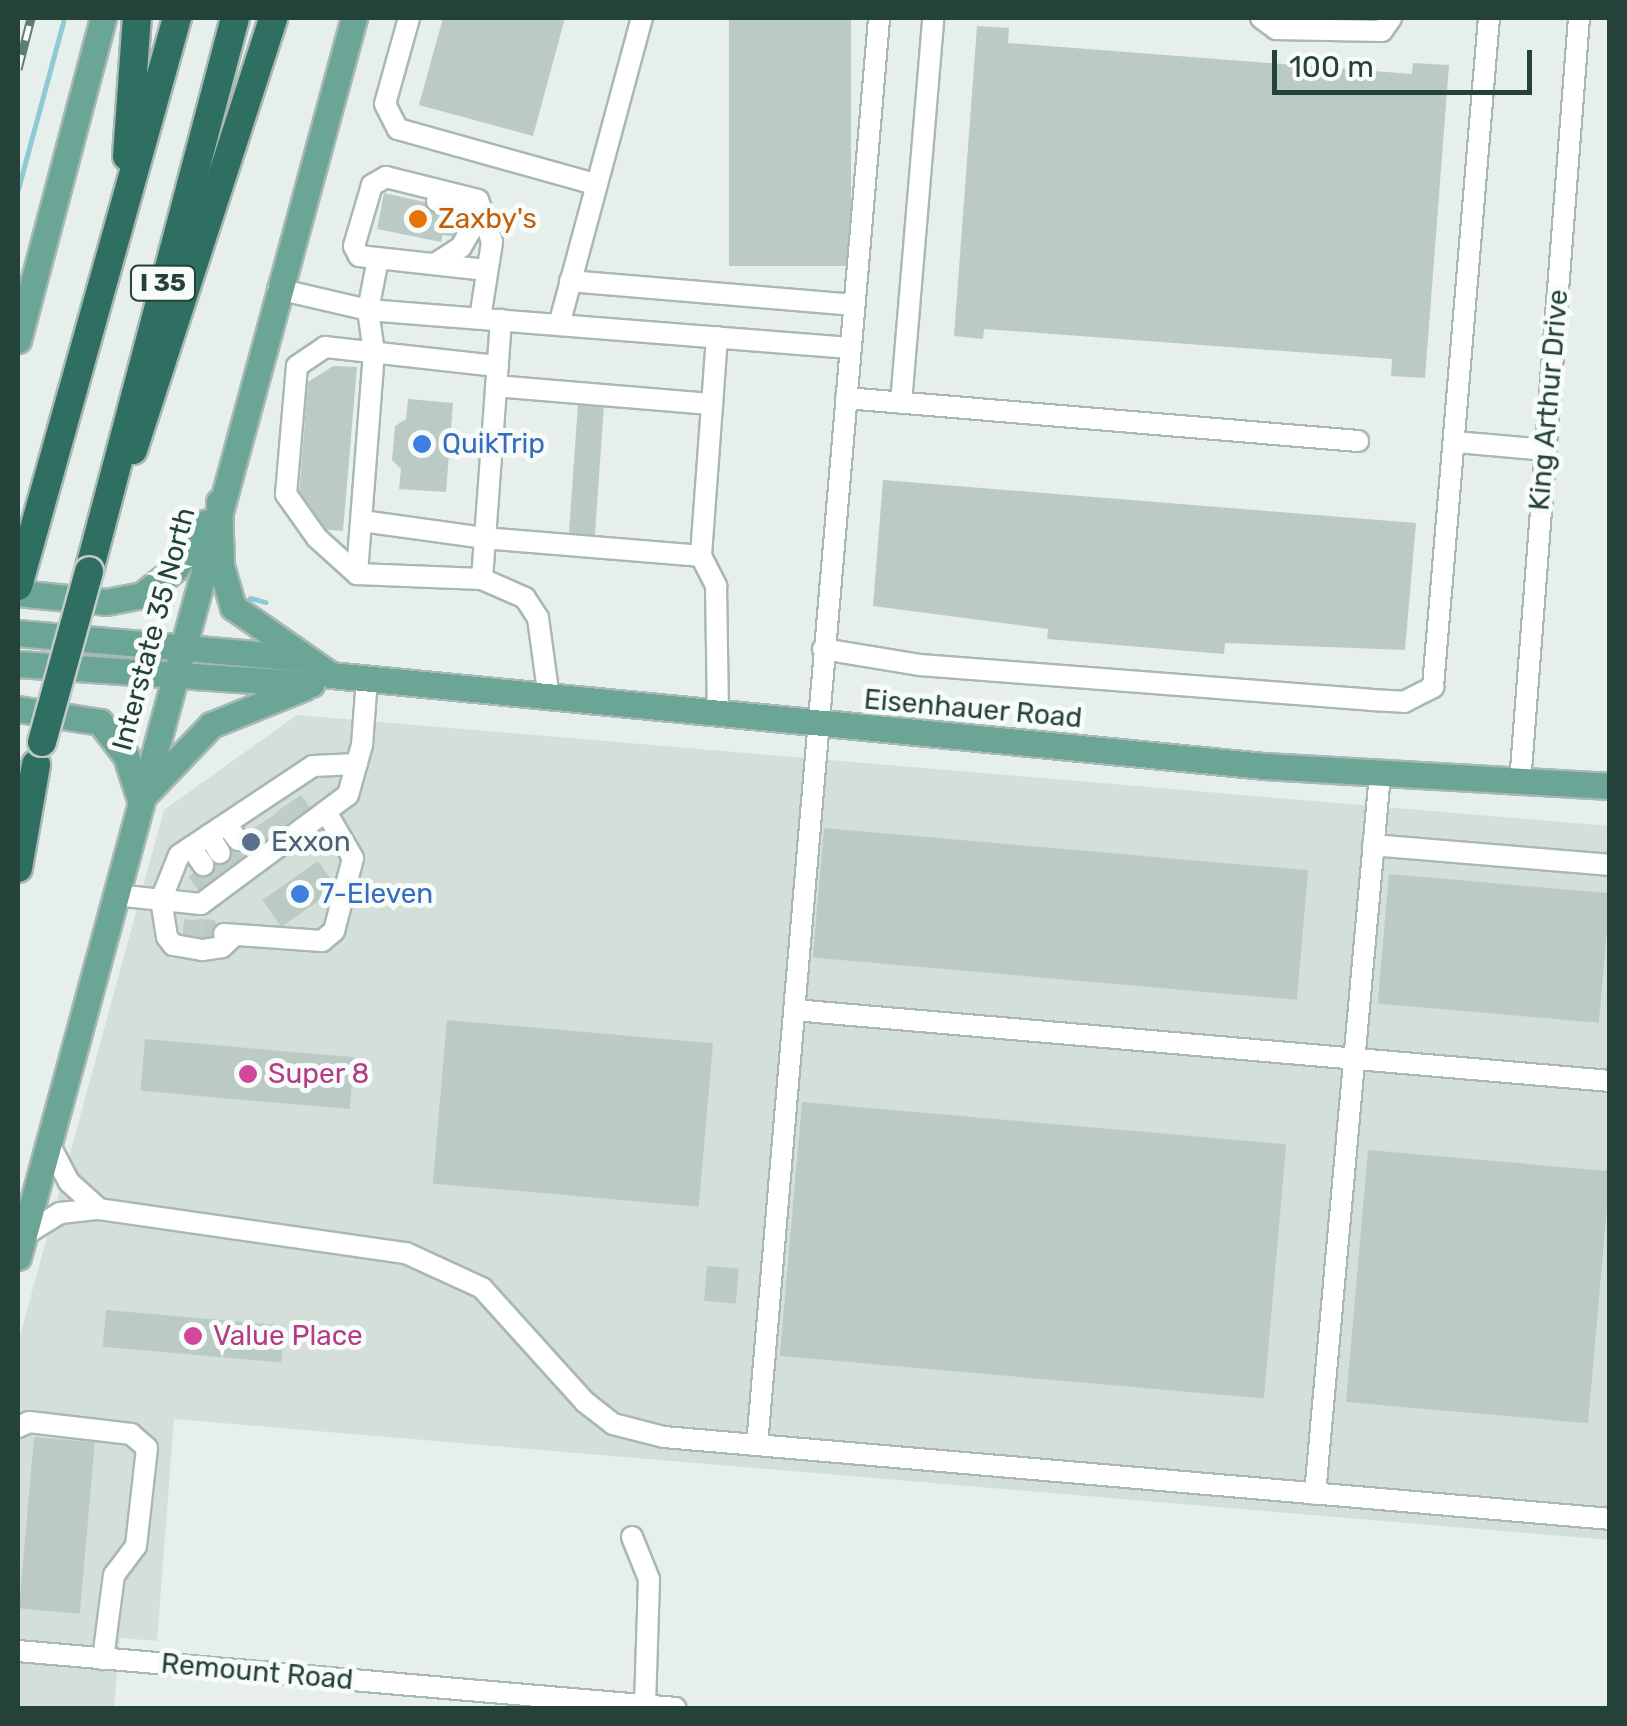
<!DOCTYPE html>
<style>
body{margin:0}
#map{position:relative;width:1627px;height:1726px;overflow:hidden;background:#e6efeb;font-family:Rubik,sans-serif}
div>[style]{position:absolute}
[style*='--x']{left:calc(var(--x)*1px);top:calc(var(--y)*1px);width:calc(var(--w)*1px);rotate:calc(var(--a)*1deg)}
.built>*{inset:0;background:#d4dfda}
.stream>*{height:5px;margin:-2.5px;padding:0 2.5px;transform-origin:2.5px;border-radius:2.5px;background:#8ec9d4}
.building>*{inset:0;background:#bbcac4;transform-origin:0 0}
.minor-tunnel>*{height:20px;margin-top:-10px;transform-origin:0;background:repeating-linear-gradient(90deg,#bfccc8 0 20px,transparent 0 30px)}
.roads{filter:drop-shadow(2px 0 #a8b8b2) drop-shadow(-2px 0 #a8b8b2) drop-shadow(0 2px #a8b8b2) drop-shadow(0 -2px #a8b8b2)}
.minor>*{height:20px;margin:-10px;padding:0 10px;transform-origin:10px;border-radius:10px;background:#fff}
.major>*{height:25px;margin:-12.5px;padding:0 12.5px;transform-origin:12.5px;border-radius:12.5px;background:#6aa596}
.highway>*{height:28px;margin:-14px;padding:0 14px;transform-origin:14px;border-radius:14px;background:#2f6f62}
.rail>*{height:9px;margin-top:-4.5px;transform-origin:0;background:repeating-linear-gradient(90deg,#f7fbf9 0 15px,#5f7d75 0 30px);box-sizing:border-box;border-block:2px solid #5f7d75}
.bridges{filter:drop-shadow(2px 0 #c2cac8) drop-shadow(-2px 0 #c2cac8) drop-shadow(0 2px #c2cac8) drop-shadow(0 -2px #c2cac8)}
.highway-bridge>*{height:28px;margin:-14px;padding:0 14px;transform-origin:14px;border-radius:14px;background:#2f6f62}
.dots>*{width:28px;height:28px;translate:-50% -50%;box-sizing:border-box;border:5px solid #f7fbf9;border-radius:50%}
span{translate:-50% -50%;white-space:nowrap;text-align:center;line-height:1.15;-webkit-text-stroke:10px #f7fbf9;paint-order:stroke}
.shield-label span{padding:2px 8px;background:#f7fbf9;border:2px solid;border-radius:8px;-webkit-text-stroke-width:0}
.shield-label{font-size:25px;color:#24423a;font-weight:700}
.food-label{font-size:28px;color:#c56008}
.left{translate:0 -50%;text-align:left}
.street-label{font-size:28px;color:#24423a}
.shop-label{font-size:28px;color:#366cbe}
.service-label{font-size:28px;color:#4e5e75}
.hotel-label{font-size:28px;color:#b23c85}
.frame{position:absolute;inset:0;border:20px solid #24423a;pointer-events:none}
.scale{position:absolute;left:1272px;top:50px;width:260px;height:45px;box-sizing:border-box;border:5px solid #24423a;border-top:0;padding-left:12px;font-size:30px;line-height:35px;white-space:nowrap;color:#24423a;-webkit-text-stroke:8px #f7fbf9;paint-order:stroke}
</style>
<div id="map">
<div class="built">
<div style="clip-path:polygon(297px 715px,1609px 826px,1609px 1540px,174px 1419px,157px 1641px,120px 1638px,114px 1708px,18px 1708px,18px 1343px,164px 810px)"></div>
</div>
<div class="stream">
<div style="--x:18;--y:189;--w:177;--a:-74.9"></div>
<div style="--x:250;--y:598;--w:16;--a:15"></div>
</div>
<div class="building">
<div style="clip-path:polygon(443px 18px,565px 18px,533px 136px,419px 105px)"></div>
<div style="left:729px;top:18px;width:122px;height:248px"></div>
<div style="clip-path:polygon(977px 26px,1009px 28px,1008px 43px,1412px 74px,1413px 63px,1449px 65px,1425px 378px,1391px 376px,1392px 359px,984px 329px,983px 339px,954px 336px)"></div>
<div style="clip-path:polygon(384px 193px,460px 210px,454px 237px,443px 235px,441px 242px,377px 229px)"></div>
<div style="clip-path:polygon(333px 366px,357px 367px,343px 531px,319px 529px,298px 505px,308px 382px)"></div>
<div style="clip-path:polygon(408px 399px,453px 403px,446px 492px,399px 489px,401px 469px,392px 460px,395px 426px,406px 419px)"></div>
<div style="left:578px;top:404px;width:26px;height:131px;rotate:4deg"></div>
<div style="clip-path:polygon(883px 480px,1416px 523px,1405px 650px,1225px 643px,1224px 654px,1047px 639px,1048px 629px,873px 606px)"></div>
<div style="left:301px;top:795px;width:19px;height:139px;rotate:54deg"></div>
<div style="left:824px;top:828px;width:486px;height:130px;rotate:5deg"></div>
<div style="left:318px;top:861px;width:33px;height:68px;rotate:55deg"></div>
<div style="left:1389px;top:874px;width:222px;height:130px;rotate:5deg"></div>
<div style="clip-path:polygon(200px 919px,215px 920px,216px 939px,183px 936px,184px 923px)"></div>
<div style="left:447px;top:1020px;width:267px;height:164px;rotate:5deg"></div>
<div style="left:145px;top:1039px;width:210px;height:52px;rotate:5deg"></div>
<div style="left:802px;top:1102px;width:486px;height:255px;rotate:5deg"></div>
<div style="left:1368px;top:1150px;width:243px;height:253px;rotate:5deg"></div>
<div style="left:707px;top:1266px;width:32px;height:35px;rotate:5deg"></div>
<div style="left:106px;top:1310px;width:179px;height:37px;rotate:5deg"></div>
<div style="left:34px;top:1437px;width:61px;height:172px;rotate:5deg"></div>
</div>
<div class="minor-tunnel">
<div style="--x:286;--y:805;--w:19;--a:55"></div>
<div style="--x:271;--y:817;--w:18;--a:56"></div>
<div style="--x:253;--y:829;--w:19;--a:54"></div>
<div style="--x:238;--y:840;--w:19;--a:58"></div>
<div style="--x:220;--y:853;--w:19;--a:58"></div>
<div style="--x:203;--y:865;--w:19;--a:58"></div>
<div style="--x:183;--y:929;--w:34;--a:7"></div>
</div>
<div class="roads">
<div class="minor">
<div style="--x:409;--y:18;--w:89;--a:105.6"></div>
<div style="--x:385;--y:104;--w:28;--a:63"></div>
<div style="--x:398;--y:129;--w:205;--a:15.6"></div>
<div style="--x:1261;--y:18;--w:19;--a:36"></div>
<div style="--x:1276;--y:29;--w:106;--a:1.1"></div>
<div style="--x:1382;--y:31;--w:16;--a:-55"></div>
<div style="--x:378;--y:259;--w:52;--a:101.1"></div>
<div style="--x:368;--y:310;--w:42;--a:81.9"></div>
<div style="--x:374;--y:352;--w:223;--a:94.4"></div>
<div style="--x:357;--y:574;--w:125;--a:2.3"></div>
<div style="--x:482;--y:579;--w:47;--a:23.8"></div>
<div style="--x:525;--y:598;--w:24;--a:57"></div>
<div style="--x:538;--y:618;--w:81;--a:82.2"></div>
<div style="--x:435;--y:264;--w:31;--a:-33"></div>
<div style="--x:461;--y:247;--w:22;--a:-60"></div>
<div style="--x:472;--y:228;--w:14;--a:-107"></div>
<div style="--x:468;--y:215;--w:34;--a:-156"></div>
<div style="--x:570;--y:281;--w:285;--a:4.8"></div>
<div style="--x:278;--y:289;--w:92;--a:13.1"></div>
<div style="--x:368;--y:310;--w:483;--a:4.5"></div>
<div style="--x:480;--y:318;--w:77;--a:-81"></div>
<div style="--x:492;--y:242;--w:44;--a:-108.4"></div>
<div style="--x:478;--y:200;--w:95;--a:-166"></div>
<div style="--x:386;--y:177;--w:16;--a:150"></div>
<div style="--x:372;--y:185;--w:64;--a:106.4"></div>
<div style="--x:354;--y:246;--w:11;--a:63"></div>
<div style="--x:359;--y:256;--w:128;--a:6.3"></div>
<div style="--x:559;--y:325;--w:318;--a:-74.9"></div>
<div style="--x:717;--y:337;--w:220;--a:94.2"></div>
<div style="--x:701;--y:556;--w:34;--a:63"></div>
<div style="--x:716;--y:586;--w:129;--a:89.1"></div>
<div style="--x:496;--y:386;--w:217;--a:4.8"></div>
<div style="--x:846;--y:398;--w:514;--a:4.8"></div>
<div style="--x:901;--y:403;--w:386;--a:-85.2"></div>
<div style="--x:1456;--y:442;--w:89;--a:5.1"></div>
<div style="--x:362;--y:521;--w:123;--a:7.9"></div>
<div style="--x:484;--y:538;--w:218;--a:4.7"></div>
<div style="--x:357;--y:574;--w:54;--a:-138"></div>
<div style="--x:317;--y:538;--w:54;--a:-125.2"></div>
<div style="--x:286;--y:494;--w:128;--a:-85.1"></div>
<div style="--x:297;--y:366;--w:34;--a:-34"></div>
<div style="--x:325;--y:347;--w:174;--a:6.3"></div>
<div style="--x:482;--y:579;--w:260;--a:-85.8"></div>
<div style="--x:823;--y:649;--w:98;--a:9.4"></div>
<div style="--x:920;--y:665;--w:452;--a:4.4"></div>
<div style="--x:1371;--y:700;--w:33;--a:3"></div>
<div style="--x:1404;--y:702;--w:33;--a:-27"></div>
<div style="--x:1433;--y:687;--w:671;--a:-85.22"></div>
<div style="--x:1520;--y:783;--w:767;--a:-85.59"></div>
<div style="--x:226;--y:824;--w:20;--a:53"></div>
<div style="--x:209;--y:835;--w:21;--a:59"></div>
<div style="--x:1373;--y:845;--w:238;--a:4.8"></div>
<div style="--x:191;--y:847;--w:22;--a:56"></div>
<div style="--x:115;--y:895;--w:86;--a:6"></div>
<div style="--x:201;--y:904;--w:183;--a:-36.6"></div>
<div style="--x:348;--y:795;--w:52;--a:-74.4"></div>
<div style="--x:362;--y:745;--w:67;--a:-85.7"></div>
<div style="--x:224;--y:934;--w:98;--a:4.1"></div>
<div style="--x:322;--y:941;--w:16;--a:-40"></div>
<div style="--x:334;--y:931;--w:75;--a:-75.4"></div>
<div style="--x:353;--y:858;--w:53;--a:-120.4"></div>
<div style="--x:235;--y:935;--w:18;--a:137"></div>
<div style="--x:222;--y:947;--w:20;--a:171"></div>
<div style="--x:202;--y:950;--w:29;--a:-170"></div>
<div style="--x:173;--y:945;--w:10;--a:-127"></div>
<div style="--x:167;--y:937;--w:37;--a:-99"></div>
<div style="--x:161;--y:900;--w:48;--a:-68.2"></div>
<div style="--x:179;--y:855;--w:161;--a:-33.6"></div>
<div style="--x:313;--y:766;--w:44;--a:-2.6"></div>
<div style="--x:794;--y:1010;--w:819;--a:4.97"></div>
<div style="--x:48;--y:1142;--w:45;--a:62.3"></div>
<div style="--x:69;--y:1182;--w:40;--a:42"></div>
<div style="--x:23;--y:1236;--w:44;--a:-31.9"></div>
<div style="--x:60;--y:1213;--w:39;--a:-6"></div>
<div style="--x:99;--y:1209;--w:310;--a:8.2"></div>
<div style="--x:406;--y:1253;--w:84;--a:24.7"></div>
<div style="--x:482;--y:1288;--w:154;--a:47.9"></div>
<div style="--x:585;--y:1402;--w:36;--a:38"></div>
<div style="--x:613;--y:1424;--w:53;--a:14.3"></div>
<div style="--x:664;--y:1437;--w:950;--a:4.95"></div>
<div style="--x:18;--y:1427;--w:12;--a:-24"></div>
<div style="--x:29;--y:1422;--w:103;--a:6.7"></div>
<div style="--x:131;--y:1434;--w:21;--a:41"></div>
<div style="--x:147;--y:1448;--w:99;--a:96.4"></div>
<div style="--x:136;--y:1546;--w:36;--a:127"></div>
<div style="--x:114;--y:1575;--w:85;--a:97.5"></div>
<div style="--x:757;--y:1445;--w:1432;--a:-85.11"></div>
<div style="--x:1315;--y:1494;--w:723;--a:-84.84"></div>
<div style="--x:632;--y:1537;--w:45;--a:68"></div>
<div style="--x:649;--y:1579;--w:127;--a:91.8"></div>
<div style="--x:18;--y:1651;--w:660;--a:4.95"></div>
</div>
<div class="major">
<div style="--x:18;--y:340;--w:333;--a:-75.2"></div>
<div style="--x:219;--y:502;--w:64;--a:88.2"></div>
<div style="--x:221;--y:566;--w:43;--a:73.7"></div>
<div style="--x:233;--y:607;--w:119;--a:34.8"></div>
<div style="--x:331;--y:675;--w:937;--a:5.57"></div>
<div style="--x:1264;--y:766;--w:347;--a:3.3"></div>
<div style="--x:18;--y:593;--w:88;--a:5.8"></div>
<div style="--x:106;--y:602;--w:37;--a:-11"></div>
<div style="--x:142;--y:595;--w:43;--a:-38.5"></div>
<div style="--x:176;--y:568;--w:54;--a:-57.2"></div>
<div style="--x:18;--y:633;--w:282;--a:5.1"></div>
<div style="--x:18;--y:664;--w:294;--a:3.9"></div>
<div style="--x:18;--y:709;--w:83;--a:9"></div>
<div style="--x:100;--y:722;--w:43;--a:52.6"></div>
<div style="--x:126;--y:756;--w:45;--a:72"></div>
<div style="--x:147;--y:792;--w:93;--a:-46.3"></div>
<div style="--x:211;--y:725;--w:101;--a:-22"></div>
<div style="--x:18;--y:1257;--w:1284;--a:-74.83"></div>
</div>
<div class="highway">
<div style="--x:127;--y:156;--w:138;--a:-85.9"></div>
<div style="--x:133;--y:450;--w:454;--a:-72"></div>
<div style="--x:89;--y:571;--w:572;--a:-75.21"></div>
<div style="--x:18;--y:586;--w:590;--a:-74.36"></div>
<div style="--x:18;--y:868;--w:105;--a:-80.1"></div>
</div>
</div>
<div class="rail">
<div style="--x:18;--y:69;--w:53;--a:-75.7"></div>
</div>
<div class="bridges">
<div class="highway-bridge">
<div style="--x:42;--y:742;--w:177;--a:-74.6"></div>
</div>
</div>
<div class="dots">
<div style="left:418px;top:219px;background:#e8710a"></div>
<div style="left:422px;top:444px;background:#3f7fe0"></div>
<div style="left:251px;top:842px;background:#5c6f8a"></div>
<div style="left:300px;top:894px;background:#3f7fe0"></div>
<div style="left:248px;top:1074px;background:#d1479c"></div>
<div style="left:193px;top:1336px;background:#d1479c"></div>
</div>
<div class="shield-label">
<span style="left:163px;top:283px">I 35</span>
</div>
<div class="food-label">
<span class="left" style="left:438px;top:219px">Zaxby's</span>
</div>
<div class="street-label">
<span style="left:1549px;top:400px;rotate:-85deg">King Arthur Drive</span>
<span style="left:154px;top:629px;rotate:-75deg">Interstate 35 North</span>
<span style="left:973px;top:709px;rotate:5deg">Eisenhauer Road</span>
<span style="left:257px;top:1672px;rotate:5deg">Remount Road</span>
</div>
<div class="shop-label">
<span class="left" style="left:442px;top:444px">QuikTrip</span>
<span class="left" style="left:320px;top:894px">7-Eleven</span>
</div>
<div class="service-label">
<span class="left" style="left:271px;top:842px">Exxon</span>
</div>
<div class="hotel-label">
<span class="left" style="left:268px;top:1074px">Super 8</span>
<span class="left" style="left:213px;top:1336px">Value Place</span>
</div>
<div class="frame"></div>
<div class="scale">100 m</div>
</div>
